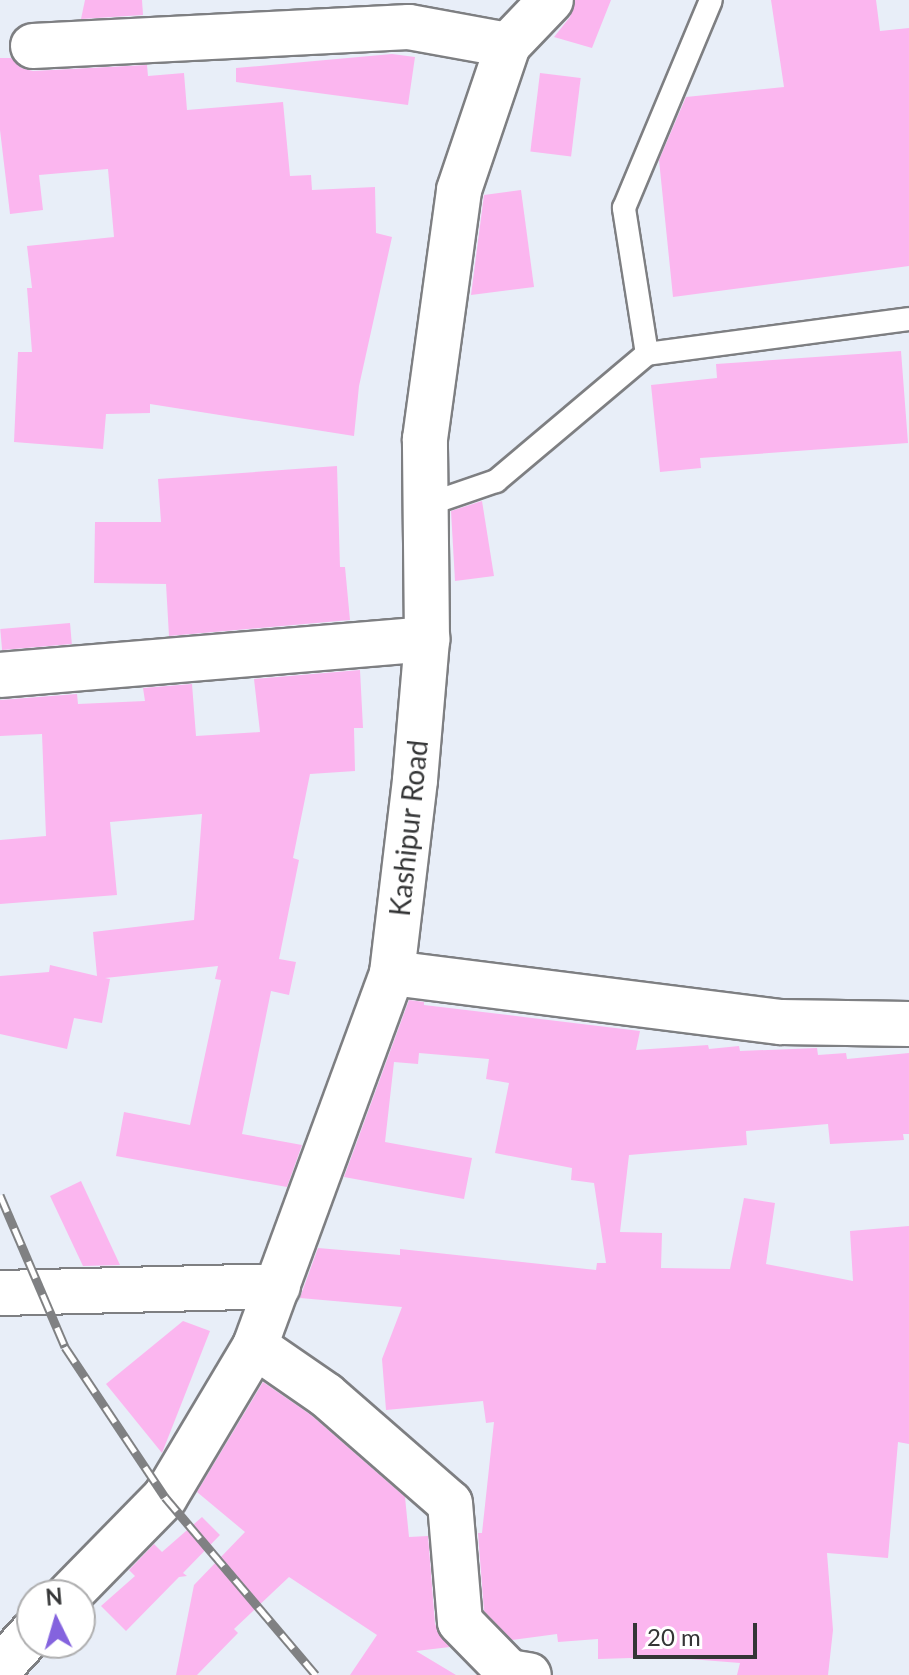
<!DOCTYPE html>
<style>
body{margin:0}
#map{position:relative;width:909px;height:1675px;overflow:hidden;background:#f7f9fc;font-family:Lato,sans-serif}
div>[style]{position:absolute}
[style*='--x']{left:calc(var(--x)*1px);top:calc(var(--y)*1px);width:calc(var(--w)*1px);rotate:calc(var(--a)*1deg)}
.built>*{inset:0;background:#e8eef8}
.building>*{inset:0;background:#fbb6ef;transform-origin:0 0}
.roads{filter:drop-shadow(2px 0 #7e7f82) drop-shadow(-2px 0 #7e7f82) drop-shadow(0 2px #7e7f82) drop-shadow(0 -2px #7e7f82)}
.service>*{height:22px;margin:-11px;padding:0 11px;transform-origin:11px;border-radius:11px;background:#fff}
.minor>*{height:44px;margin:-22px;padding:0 22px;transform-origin:22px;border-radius:22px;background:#fff}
.rail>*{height:9px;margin-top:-4.5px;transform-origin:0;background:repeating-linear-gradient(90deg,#fff 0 18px,#808183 0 36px);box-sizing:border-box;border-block:2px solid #808183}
span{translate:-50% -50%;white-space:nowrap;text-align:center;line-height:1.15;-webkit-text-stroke:7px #fff;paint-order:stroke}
.street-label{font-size:28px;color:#343536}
.north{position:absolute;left:16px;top:1579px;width:80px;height:80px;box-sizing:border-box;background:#fff;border:2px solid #aeaeaf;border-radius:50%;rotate:355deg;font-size:22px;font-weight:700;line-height:32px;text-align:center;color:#343536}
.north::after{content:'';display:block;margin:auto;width:28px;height:36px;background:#8463de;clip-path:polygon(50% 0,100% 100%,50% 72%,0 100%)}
.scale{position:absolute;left:633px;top:1623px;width:124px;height:36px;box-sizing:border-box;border:4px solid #343536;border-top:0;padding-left:10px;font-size:24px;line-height:28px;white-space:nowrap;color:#343536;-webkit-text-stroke:6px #fff;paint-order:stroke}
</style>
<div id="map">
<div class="built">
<div style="clip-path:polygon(evenodd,0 0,909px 0,909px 1675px,0 1675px,0 0,32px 1595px,80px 1595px,80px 1643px,32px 1643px,32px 1595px)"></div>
</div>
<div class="building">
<div style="clip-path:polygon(85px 0,142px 0,143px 15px,81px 19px)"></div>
<div style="clip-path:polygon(575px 0,611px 0,592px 48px,554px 37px,570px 17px)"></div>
<div style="clip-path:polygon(771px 0,876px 0,880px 31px,909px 28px,909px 266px,673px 297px,659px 160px,686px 97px,784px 87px)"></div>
<div style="clip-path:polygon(392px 54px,415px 57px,408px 105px,236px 82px,236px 68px)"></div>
<div style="clip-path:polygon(0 58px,11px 58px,21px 68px,33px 71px,147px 65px,148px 76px,184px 73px,187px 110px,283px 102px,290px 176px,311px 175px,312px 190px,375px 187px,376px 233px,392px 237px,359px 386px,354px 436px,150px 404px,150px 413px,106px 414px,103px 449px,14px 442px,18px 352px,32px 352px,27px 288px,32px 288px,27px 246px,114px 237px,108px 169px,39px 175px,43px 210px,10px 214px,0 130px)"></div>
<div style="left:540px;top:73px;width:41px;height:79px;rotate:7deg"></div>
<div style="clip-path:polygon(521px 190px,534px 287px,471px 295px,484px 195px)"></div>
<div style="clip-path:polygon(901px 351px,908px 443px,700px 458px,701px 468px,660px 472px,651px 385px,717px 378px,716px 364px)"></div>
<div style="clip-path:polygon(337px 466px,340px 567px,345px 567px,350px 620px,169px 636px,166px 584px,94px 583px,95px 522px,161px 522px,158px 479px)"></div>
<div style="clip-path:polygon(482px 501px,494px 576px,455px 581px,451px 511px)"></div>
<div style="left:70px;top:623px;width:21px;height:70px;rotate:85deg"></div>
<div style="clip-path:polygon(360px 670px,363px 728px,354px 728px,355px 771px,310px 774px,293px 858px,299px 860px,279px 959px,296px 962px,289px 995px,271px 991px,242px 1134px,302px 1145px,287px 1187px,116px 1156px,124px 1112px,190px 1125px,221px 980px,215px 979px,218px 966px,105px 978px,110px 979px,102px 1023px,74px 1018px,67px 1049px,0 1034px,0 976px,49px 972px,50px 965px,97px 976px,93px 932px,194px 920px,202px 814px,110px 822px,117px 895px,0 904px,0 840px,46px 836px,42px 734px,0 736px,0 700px,77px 694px,78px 704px,145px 701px,143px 688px,192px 684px,196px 736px,260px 732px,254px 679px)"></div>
<div style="clip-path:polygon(409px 1000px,424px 1002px,424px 1005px,640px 1031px,636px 1050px,708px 1045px,709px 1049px,739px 1046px,740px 1051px,817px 1048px,818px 1055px,846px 1053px,847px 1059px,909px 1053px,909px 1134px,903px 1134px,904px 1140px,830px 1144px,828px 1124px,746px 1131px,747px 1145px,629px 1155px,620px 1232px,662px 1233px,661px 1268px,730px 1269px,744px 1198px,775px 1203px,766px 1264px,853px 1281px,850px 1231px,909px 1226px,909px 1444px,898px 1442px,888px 1558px,827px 1553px,833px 1630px,828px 1675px,737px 1675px,740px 1663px,665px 1657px,598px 1659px,598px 1639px,558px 1642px,557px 1634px,512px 1640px,484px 1611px,478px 1533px,482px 1533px,494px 1422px,486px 1423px,483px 1401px,386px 1410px,382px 1359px,402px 1307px,300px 1298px,302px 1292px,318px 1248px,400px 1255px,400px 1249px,596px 1270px,597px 1263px,606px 1263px,594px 1183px,571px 1180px,572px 1168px,495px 1153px,509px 1083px,486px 1079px,489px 1059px,419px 1053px,418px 1064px,394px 1062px,385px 1142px,472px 1158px,464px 1199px,344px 1177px)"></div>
<div style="clip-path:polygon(81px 1181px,120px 1265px,83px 1266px,50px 1196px)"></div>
<div style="clip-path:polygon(183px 1321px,210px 1331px,162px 1453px,106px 1384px)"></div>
<div style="clip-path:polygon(263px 1382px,311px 1415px,405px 1497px,409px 1537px,428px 1536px,435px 1624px,450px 1647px,416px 1651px,456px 1675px,350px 1675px,377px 1635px,289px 1577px,234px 1629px,238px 1633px,197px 1675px,176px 1675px,194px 1585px,245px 1532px,197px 1492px)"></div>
<div style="clip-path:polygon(202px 1517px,220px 1535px,183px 1573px,187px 1576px,179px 1577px,126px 1631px,101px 1606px,135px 1576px,129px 1570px,154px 1544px,162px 1552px)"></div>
</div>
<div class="roads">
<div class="service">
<div style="--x:647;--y:354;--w:264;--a:-7.6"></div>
<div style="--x:426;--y:505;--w:74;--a:-18.9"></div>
<div style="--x:496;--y:481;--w:197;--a:-40.1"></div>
<div style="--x:647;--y:354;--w:148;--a:-99"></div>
<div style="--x:624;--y:208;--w:225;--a:-67.3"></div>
</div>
<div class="minor">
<div style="--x:33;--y:46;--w:376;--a:-2.9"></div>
<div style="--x:409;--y:27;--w:101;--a:10.3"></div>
<div style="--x:0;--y:675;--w:429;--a:-4.8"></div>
<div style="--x:392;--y:973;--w:392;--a:7.2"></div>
<div style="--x:781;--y:1022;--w:128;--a:0.9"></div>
<div style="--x:0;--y:1293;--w:278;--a:-1.4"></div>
<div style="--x:255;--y:1346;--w:86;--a:34.6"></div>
<div style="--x:326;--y:1395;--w:164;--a:41.1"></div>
<div style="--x:450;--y:1503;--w:119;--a:85.2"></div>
<div style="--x:460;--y:1622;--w:70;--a:45.6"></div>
<div style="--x:509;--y:1672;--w:20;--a:9"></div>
<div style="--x:69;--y:1595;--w:137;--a:-45.6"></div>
<div style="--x:165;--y:1497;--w:176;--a:-59.2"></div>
<div style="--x:255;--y:1346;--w:397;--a:-69.8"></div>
<div style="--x:392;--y:973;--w:194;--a:-83.2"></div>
<div style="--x:415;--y:780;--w:142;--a:-85.1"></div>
<div style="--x:427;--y:639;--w:200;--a:-90.6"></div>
<div style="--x:425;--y:439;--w:251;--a:-82.2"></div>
<div style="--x:459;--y:190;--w:153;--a:-71.3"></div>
<div style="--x:508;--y:45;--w:62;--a:-46.3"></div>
<div style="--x:0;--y:1668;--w:47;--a:-47.6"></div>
</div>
</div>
<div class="rail">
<div style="--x:0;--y:1195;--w:165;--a:66.8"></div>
<div style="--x:65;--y:1347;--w:180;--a:56.3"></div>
<div style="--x:165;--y:1497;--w:233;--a:49.7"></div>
</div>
<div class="street-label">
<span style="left:408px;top:828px;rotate:-84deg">Kashipur Road</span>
</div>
<div class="north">N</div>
<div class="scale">20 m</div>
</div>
